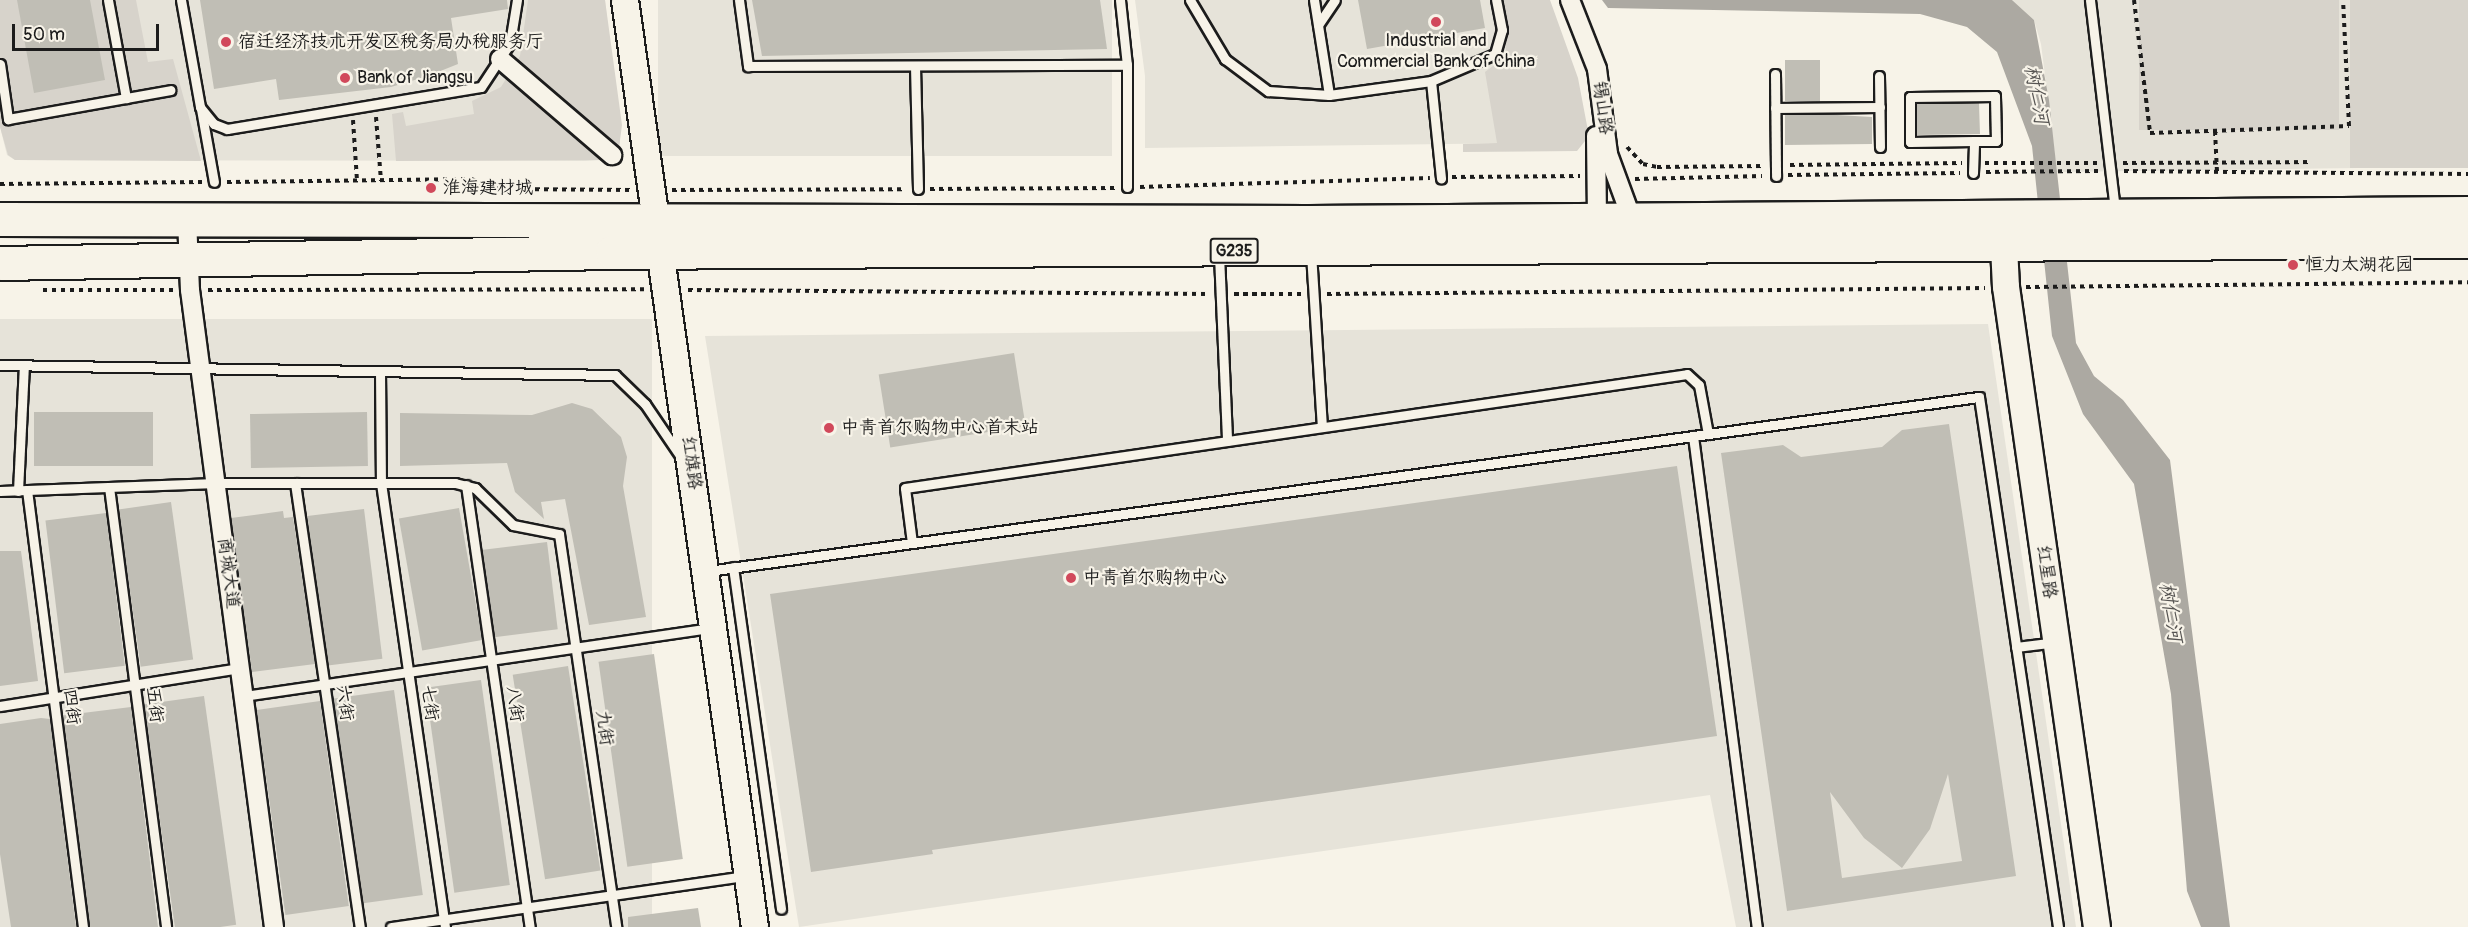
<!DOCTYPE html>
<meta charset="utf-8">
<style>
body{margin:0}
#map{position:relative;width:2468px;height:927px;overflow:hidden;background:#f7f3e8;font-family:Pangolin,"LXGW WenKai TC",sans-serif}
div>[style]{position:absolute}
[style*='--x']{left:calc(var(--x)*1px);top:calc(var(--y)*1px);width:calc(var(--w)*1px);rotate:calc(var(--a)*1deg)}
.built>*{inset:0;background:#e6e3d9;transform-origin:0 0}
.green>*{inset:0;background:#d7d3cb;transform-origin:0 0}
.water>*{inset:0;background:#aca9a2}
.building>*{inset:0;background:#c0beb5;transform-origin:0 0}
.path>*{height:4px;margin-top:-2px;transform-origin:0;background:repeating-linear-gradient(90deg,#1c1c1c 0 4.5px,transparent 0 9px)}
.roads{filter:drop-shadow(2px 0 #1c1c1c) drop-shadow(-2px 0 #1c1c1c) drop-shadow(0 2px #1c1c1c) drop-shadow(0 -2px #1c1c1c)}
.lane>*{height:9px;margin:-4.5px;padding:0 4.5px;transform-origin:4.5px;border-radius:4.5px;background:#f7f3e8}
.street>*{height:18px;margin:-9px;padding:0 9px;transform-origin:9px;border-radius:9px;background:#f7f3e8}
.secondary>*{height:26px;margin:-13px;padding:0 13px;transform-origin:13px;border-radius:13px;background:#f7f3e8}
.highway>*{height:33px;margin:-16.5px;padding:0 16.5px;transform-origin:16.5px;border-radius:16.5px;background:#f7f3e8}
.dots>*{width:16px;height:16px;translate:-50% -50%;box-sizing:border-box;border:3px solid #f7f3e8;border-radius:50%}
span{translate:-50% -50%;white-space:nowrap;text-align:center;line-height:1.15;-webkit-text-stroke:4.5px #f7f3e8;paint-order:stroke}
.shield-label span{padding:2px 4px;background:#f7f3e8;border:2px solid;border-radius:4px;-webkit-text-stroke-width:0}
.shield-label{font-size:16px;color:#1c1c1c;font-weight:700}
.poi-label{font-size:18px;color:#1c1c1c}
.left{translate:0 -50%;text-align:left}
.street-label{font-size:18px;color:#1c1c1c}
.water-label{font-size:20px;color:#565452;font-style:italic}
.scale{position:absolute;left:12px;top:24px;width:147px;height:27px;box-sizing:border-box;border:3px solid #1c1c1c;border-top:0;padding-left:8px;font-size:18px;line-height:21px;white-space:nowrap;color:#1c1c1c;-webkit-text-stroke:4px #f7f3e8;paint-order:stroke}
</style>
<div id="map">
<div class="built">
<div style="clip-path:polygon(0 0,605px 0,620px 143px,601px 160px,585px 161px,15px 160px,7px 155px,0 127px)"></div>
<div style="left:658px;top:0;width:454px;height:156px"></div>
<div style="clip-path:polygon(1135px 0,1511px 0,1529px 143px,1145px 148px,1145px 76px)"></div>
<div style="clip-path:polygon(2012px 0,2350px 0,2358px 168px,2057px 172px,2041px 44px,2034px 20px)"></div>
<div style="left:0;top:319px;width:652px;height:608px"></div>
<div style="clip-path:polygon(1988px 324px,2076px 927px,1736px 927px,1710px 795px,799px 927px,705px 336px)"></div>
</div>
<div class="green">
<div style="clip-path:polygon(0 0,136px 0,148px 62px,173px 59px,201px 161px,15px 160px,8px 155px,0 127px)"></div>
<div style="clip-path:polygon(528px 0,605px 0,622px 125px,619px 148px,601px 160px,396px 161px,392px 114px,403px 112px,406px 126px,474px 114px,472px 101px,501px 87px,520px 56px)"></div>
<div style="clip-path:polygon(1504px 0,1550px 0,1578px 78px,1589px 136px,1577px 151px,1463px 152px,1463px 144px,1497px 143px,1485px 72px,1506px 56px)"></div>
<div style="left:2139px;top:0;width:200px;height:130px"></div>
<div style="left:2350px;top:0;width:118px;height:168px"></div>
</div>
<div class="water">
<div style="clip-path:polygon(1602px 0,2012px 0,2034px 20px,2049px 100px,2076px 343px,2094px 376px,2123px 400px,2170px 460px,2230px 927px,2201px 927px,2187px 891px,2171px 694px,2134px 484px,2083px 414px,2052px 336px,2032px 146px,1997px 52px,1967px 27px,1920px 14px,1608px 8px)"></div>
</div>
<div class="building">
<div style="clip-path:polygon(17px 0,90px 0,105px 80px,34px 93px)"></div>
<div style="clip-path:polygon(200px 0,507px 0,508px 9px,451px 18px,458px 64px,428px 76px,391px 87px,279px 100px,276px 79px,214px 89px)"></div>
<div style="clip-path:polygon(752px 0,1100px 0,1107px 49px,762px 56px)"></div>
<div style="clip-path:polygon(1358px 0,1480px 0,1485px 28px,1367px 49px)"></div>
<div style="left:1785px;top:60px;width:35px;height:41px"></div>
<div style="clip-path:polygon(1958px 103px,1979px 103px,1980px 134px,1917px 135px,1917px 104px)"></div>
<div style="clip-path:polygon(1820px 114px,1872px 117px,1872px 144px,1785px 145px,1785px 115px)"></div>
<div style="left:1014px;top:353px;width:74px;height:137px;rotate:81deg"></div>
<div style="clip-path:polygon(572px 403px,592px 409px,621px 437px,627px 457px,623px 486px,646px 617px,589px 625px,565px 499px,541px 502px,544px 519px,515px 492px,507px 463px,400px 466px,400px 413px,532px 415px)"></div>
<div style="left:34px;top:412px;width:119px;height:54px"></div>
<div style="left:367px;top:412px;width:54px;height:117px;rotate:89deg"></div>
<div style="clip-path:polygon(evenodd,1949px 424px,2016px 876px,1787px 911px,1721px 453px,1783px 445px,1801px 457px,1882px 447px,1902px 430px,1949px 424px,1948px 774px,1962px 861px,1842px 878px,1830px 792px,1864px 838px,1902px 868px,1930px 829px,1948px 774px)"></div>
<div style="clip-path:polygon(1677px 466px,1717px 736px,932px 850px,933px 854px,811px 872px,770px 594px)"></div>
<div style="left:171px;top:502px;width:159px;height:53px;rotate:82deg"></div>
<div style="left:459px;top:508px;width:134px;height:61px;rotate:80deg"></div>
<div style="left:364px;top:509px;width:151px;height:57px;rotate:83deg"></div>
<div style="clip-path:polygon(283px 511px,284px 518px,293px 517px,315px 664px,252px 672px,231px 518px)"></div>
<div style="left:106px;top:513px;width:154px;height:61px;rotate:83deg"></div>
<div style="left:547px;top:542px;width:88px;height:66px;rotate:83deg"></div>
<div style="clip-path:polygon(0 551px,21px 551px,38px 681px,0 686px)"></div>
<div style="left:654px;top:654px;width:207px;height:56px;rotate:82deg"></div>
<div style="left:568px;top:666px;width:207px;height:56px;rotate:81deg"></div>
<div style="left:481px;top:680px;width:207px;height:56px;rotate:82deg"></div>
<div style="left:394px;top:690px;width:207px;height:62px;rotate:82deg"></div>
<div style="left:204px;top:696px;width:231px;height:61px;rotate:82deg"></div>
<div style="left:320px;top:701px;width:207px;height:64px;rotate:82deg"></div>
<div style="left:131px;top:707px;width:222px;height:69px;rotate:83deg"></div>
<div style="clip-path:polygon(41px 718px,50px 719px,76px 927px,11px 927px,0 854px,0 724px)"></div>
<div style="clip-path:polygon(698px 908px,701px 927px,628px 927px,628px 917px)"></div>
</div>
<div class="path">
<div style="--x:2134;--y:0;--w:134;--a:83.1"></div>
<div style="--x:2150;--y:133;--w:199;--a:-2"></div>
<div style="--x:2349;--y:126;--w:126;--a:-92.7"></div>
<div style="--x:376;--y:117;--w:64;--a:85.5"></div>
<div style="--x:353;--y:120;--w:61;--a:86.2"></div>
<div style="--x:2215;--y:131;--w:41;--a:87.2"></div>
<div style="--x:1627;--y:147;--w:23;--a:47"></div>
<div style="--x:1643;--y:164;--w:14;--a:12"></div>
<div style="--x:1657;--y:167;--w:107;--a:-0.5"></div>
<div style="--x:1985;--y:163;--w:112;--a:0"></div>
<div style="--x:2123;--y:163;--w:188;--a:-0.3"></div>
<div style="--x:1790;--y:165;--w:172;--a:-0.7"></div>
<div style="--x:2124;--y:171;--w:344;--a:0.5"></div>
<div style="--x:1986;--y:172;--w:112;--a:-0.5"></div>
<div style="--x:1788;--y:175;--w:172;--a:-0.7"></div>
<div style="--x:1452;--y:177;--w:128;--a:-0.4"></div>
<div style="--x:1635;--y:179;--w:127;--a:-1.4"></div>
<div style="--x:227;--y:182;--w:244;--a:-0.7"></div>
<div style="--x:471;--y:179;--w:30;--a:20"></div>
<div style="--x:499;--y:189;--w:133;--a:0.4"></div>
<div style="--x:0;--y:184;--w:202;--a:-0.6"></div>
<div style="--x:1140;--y:187;--w:290;--a:-1.8"></div>
<div style="--x:930;--y:189;--w:185;--a:-0.3"></div>
<div style="--x:672;--y:190;--w:233;--a:-0.2"></div>
<div style="--x:2026;--y:287;--w:442;--a:-0.6"></div>
<div style="--x:43;--y:290;--w:130;--a:0"></div>
<div style="--x:208;--y:290;--w:436;--a:-0.1"></div>
<div style="--x:688;--y:290;--w:520;--a:0.44"></div>
<div style="--x:1234;--y:294;--w:67;--a:0"></div>
<div style="--x:1327;--y:294;--w:658;--a:-0.52"></div>
</div>
<div class="roads">
<div class="lane">
<div style="--x:108;--y:0;--w:100;--a:79.6"></div>
<div style="--x:181;--y:0;--w:109;--a:79.9"></div>
<div style="--x:200;--y:107;--w:22;--a:51"></div>
<div style="--x:214;--y:124;--w:14;--a:21"></div>
<div style="--x:227;--y:129;--w:257;--a:-9.4"></div>
<div style="--x:481;--y:87;--w:53;--a:-56.6"></div>
<div style="--x:510;--y:43;--w:44;--a:-80.8"></div>
<div style="--x:739;--y:0;--w:67;--a:82.2"></div>
<div style="--x:748;--y:66;--w:379;--a:-0.2"></div>
<div style="--x:1120;--y:0;--w:65;--a:83.9"></div>
<div style="--x:1127;--y:65;--w:122;--a:90"></div>
<div style="--x:1190;--y:0;--w:69;--a:59.3"></div>
<div style="--x:1225;--y:59;--w:54;--a:36.7"></div>
<div style="--x:1268;--y:91;--w:61;--a:3.8"></div>
<div style="--x:1329;--y:95;--w:103;--a:-7.8"></div>
<div style="--x:1431;--y:81;--w:98;--a:84.1"></div>
<div style="--x:1314;--y:0;--w:96;--a:81"></div>
<div style="--x:2090;--y:0;--w:210;--a:83.2"></div>
<div style="--x:1318;--y:25;--w:30;--a:-56"></div>
<div style="--x:0;--y:64;--w:56;--a:81.7"></div>
<div style="--x:8;--y:119;--w:165;--a:-10.1"></div>
<div style="--x:915;--y:66;--w:123;--a:88.6"></div>
<div style="--x:1775;--y:74;--w:102;--a:89.4"></div>
<div style="--x:1879;--y:76;--w:71;--a:89.2"></div>
<div style="--x:1431;--y:81;--w:69;--a:-22.9"></div>
<div style="--x:1495;--y:54;--w:25;--a:-74"></div>
<div style="--x:1502;--y:30;--w:31;--a:-101"></div>
<div style="--x:1775;--y:108;--w:105;--a:-0.5"></div>
<div style="--x:201;--y:109;--w:74;--a:79.9"></div>
<div style="--x:1973;--y:173;--w:32;--a:-88"></div>
<div style="--x:1974;--y:141;--w:22;--a:0"></div>
<div style="--x:1996;--y:141;--w:45;--a:-91.3"></div>
<div style="--x:1995;--y:96;--w:85;--a:179.3"></div>
<div style="--x:1910;--y:97;--w:45;--a:90"></div>
<div style="--x:1910;--y:142;--w:64;--a:-0.9"></div>
<div style="--x:1311;--y:253;--w:174;--a:86.4"></div>
<div style="--x:1219;--y:255;--w:186;--a:87.5"></div>
<div style="--x:0;--y:365;--w:615;--a:0.93"></div>
<div style="--x:615;--y:375;--w:42;--a:44"></div>
<div style="--x:645;--y:404;--w:64;--a:55.8"></div>
<div style="--x:380;--y:371;--w:112;--a:89.5"></div>
<div style="--x:381;--y:483;--w:449;--a:81.8"></div>
<div style="--x:1693;--y:436;--w:495;--a:82.6"></div>
<div style="--x:295;--y:483;--w:449;--a:81.7"></div>
<div style="--x:466;--y:485;--w:447;--a:81.8"></div>
<div style="--x:109;--y:487;--w:444;--a:82.6"></div>
<div style="--x:27;--y:490;--w:441;--a:82.7"></div>
<div style="--x:0;--y:491;--w:216;--a:-2.1"></div>
<div style="--x:216;--y:483;--w:239;--a:0"></div>
<div style="--x:455;--y:483;--w:21;--a:14"></div>
<div style="--x:475;--y:488;--w:53;--a:44.2"></div>
<div style="--x:513;--y:525;--w:47;--a:11.1"></div>
<div style="--x:559;--y:534;--w:397;--a:81.7"></div>
<div style="--x:18;--y:491;--w:126;--a:-87.3"></div>
<div style="--x:912;--y:543;--w:55;--a:-97.3"></div>
<div style="--x:905;--y:488;--w:790;--a:-8.29"></div>
<div style="--x:1687;--y:374;--w:16;--a:43"></div>
<div style="--x:1699;--y:385;--w:50;--a:79.6"></div>
<div style="--x:733;--y:567;--w:345;--a:82"></div>
<div style="--x:708;--y:571;--w:1283;--a:-7.8"></div>
<div style="--x:1979;--y:397;--w:536;--a:81.52"></div>
<div style="--x:2016;--y:647;--w:39;--a:-7"></div>
<div style="--x:244;--y:696;--w:471;--a:-8.3"></div>
<div style="--x:0;--y:706;--w:243;--a:-9"></div>
<div style="--x:391;--y:927;--w:359;--a:-8.2"></div>
</div>
<div class="street">
<div style="--x:1570;--y:0;--w:74;--a:68.6"></div>
<div style="--x:1597;--y:69;--w:86;--a:82.6"></div>
<div style="--x:1608;--y:154;--w:67;--a:69.9"></div>
<div style="--x:500;--y:59;--w:148;--a:40.6"></div>
<div style="--x:1596;--y:136;--w:82;--a:89.3"></div>
<div style="--x:187;--y:219;--w:71;--a:87.6"></div>
<div style="--x:190;--y:290;--w:643;--a:82.49"></div>
</div>
<div class="secondary">
<div style="--x:625;--y:0;--w:936;--a:82.02"></div>
<div style="--x:2003;--y:226;--w:61;--a:87.2"></div>
<div style="--x:2006;--y:287;--w:646;--a:81.91"></div>
</div>
<div class="highway">
<div style="--x:0;--y:219;--w:1309;--a:0.13"></div>
<div style="--x:1309;--y:222;--w:1159;--a:-0.44"></div>
<div style="--x:0;--y:263;--w:612;--a:-1.03"></div>
<div style="--x:612;--y:252;--w:1856;--a:-0.34"></div>
</div>
</div>
<div class="dots">
<div style="left:1436px;top:22px;background:#d1495b"></div>
<div style="left:226px;top:42px;background:#d1495b"></div>
<div style="left:345px;top:78px;background:#d1495b"></div>
<div style="left:431px;top:188px;background:#d1495b"></div>
<div style="left:2293px;top:265px;background:#d1495b"></div>
<div style="left:829px;top:428px;background:#d1495b"></div>
<div style="left:1071px;top:578px;background:#d1495b"></div>
</div>
<div class="shield-label">
<span style="left:1234px;top:251px">G235</span>
</div>
<div class="poi-label">
<span class="left" style="left:238px;top:42px">宿迁经济技术开发区税务局办税服务厅</span>
<span style="left:1436px;top:52px">Industrial and<br>Commercial Bank of China</span>
<span class="left" style="left:357px;top:78px">Bank of Jiangsu</span>
<span class="left" style="left:443px;top:188px">淮海建材城</span>
<span class="left" style="left:2305px;top:265px">恒力太湖花园</span>
<span class="left" style="left:841px;top:428px">中青首尔购物中心首末站</span>
<span class="left" style="left:1083px;top:578px">中青首尔购物中心</span>
</div>
<div class="street-label">
<span style="left:1602px;top:108px;rotate:82deg">锡山路</span>
<span style="left:691px;top:463px;rotate:82deg">红旗路</span>
<span style="left:2046px;top:572px;rotate:82deg">红星路</span>
<span style="left:228px;top:573px;rotate:83deg">商城大道</span>
<span style="left:344px;top:703px;rotate:82deg">六街</span>
<span style="left:429px;top:703px;rotate:82deg">七街</span>
<span style="left:514px;top:704px;rotate:82deg">八街</span>
<span style="left:154px;top:705px;rotate:83deg">五街</span>
<span style="left:71px;top:707px;rotate:83deg">四街</span>
<span style="left:604px;top:728px;rotate:82deg">九街</span>
</div>
<div class="water-label">
<span style="left:2037px;top:95px;rotate:79deg">树仁河</span>
<span style="left:2171px;top:612px;rotate:81deg">树仁河</span>
</div>
<div class="scale">50 m</div>
</div>
